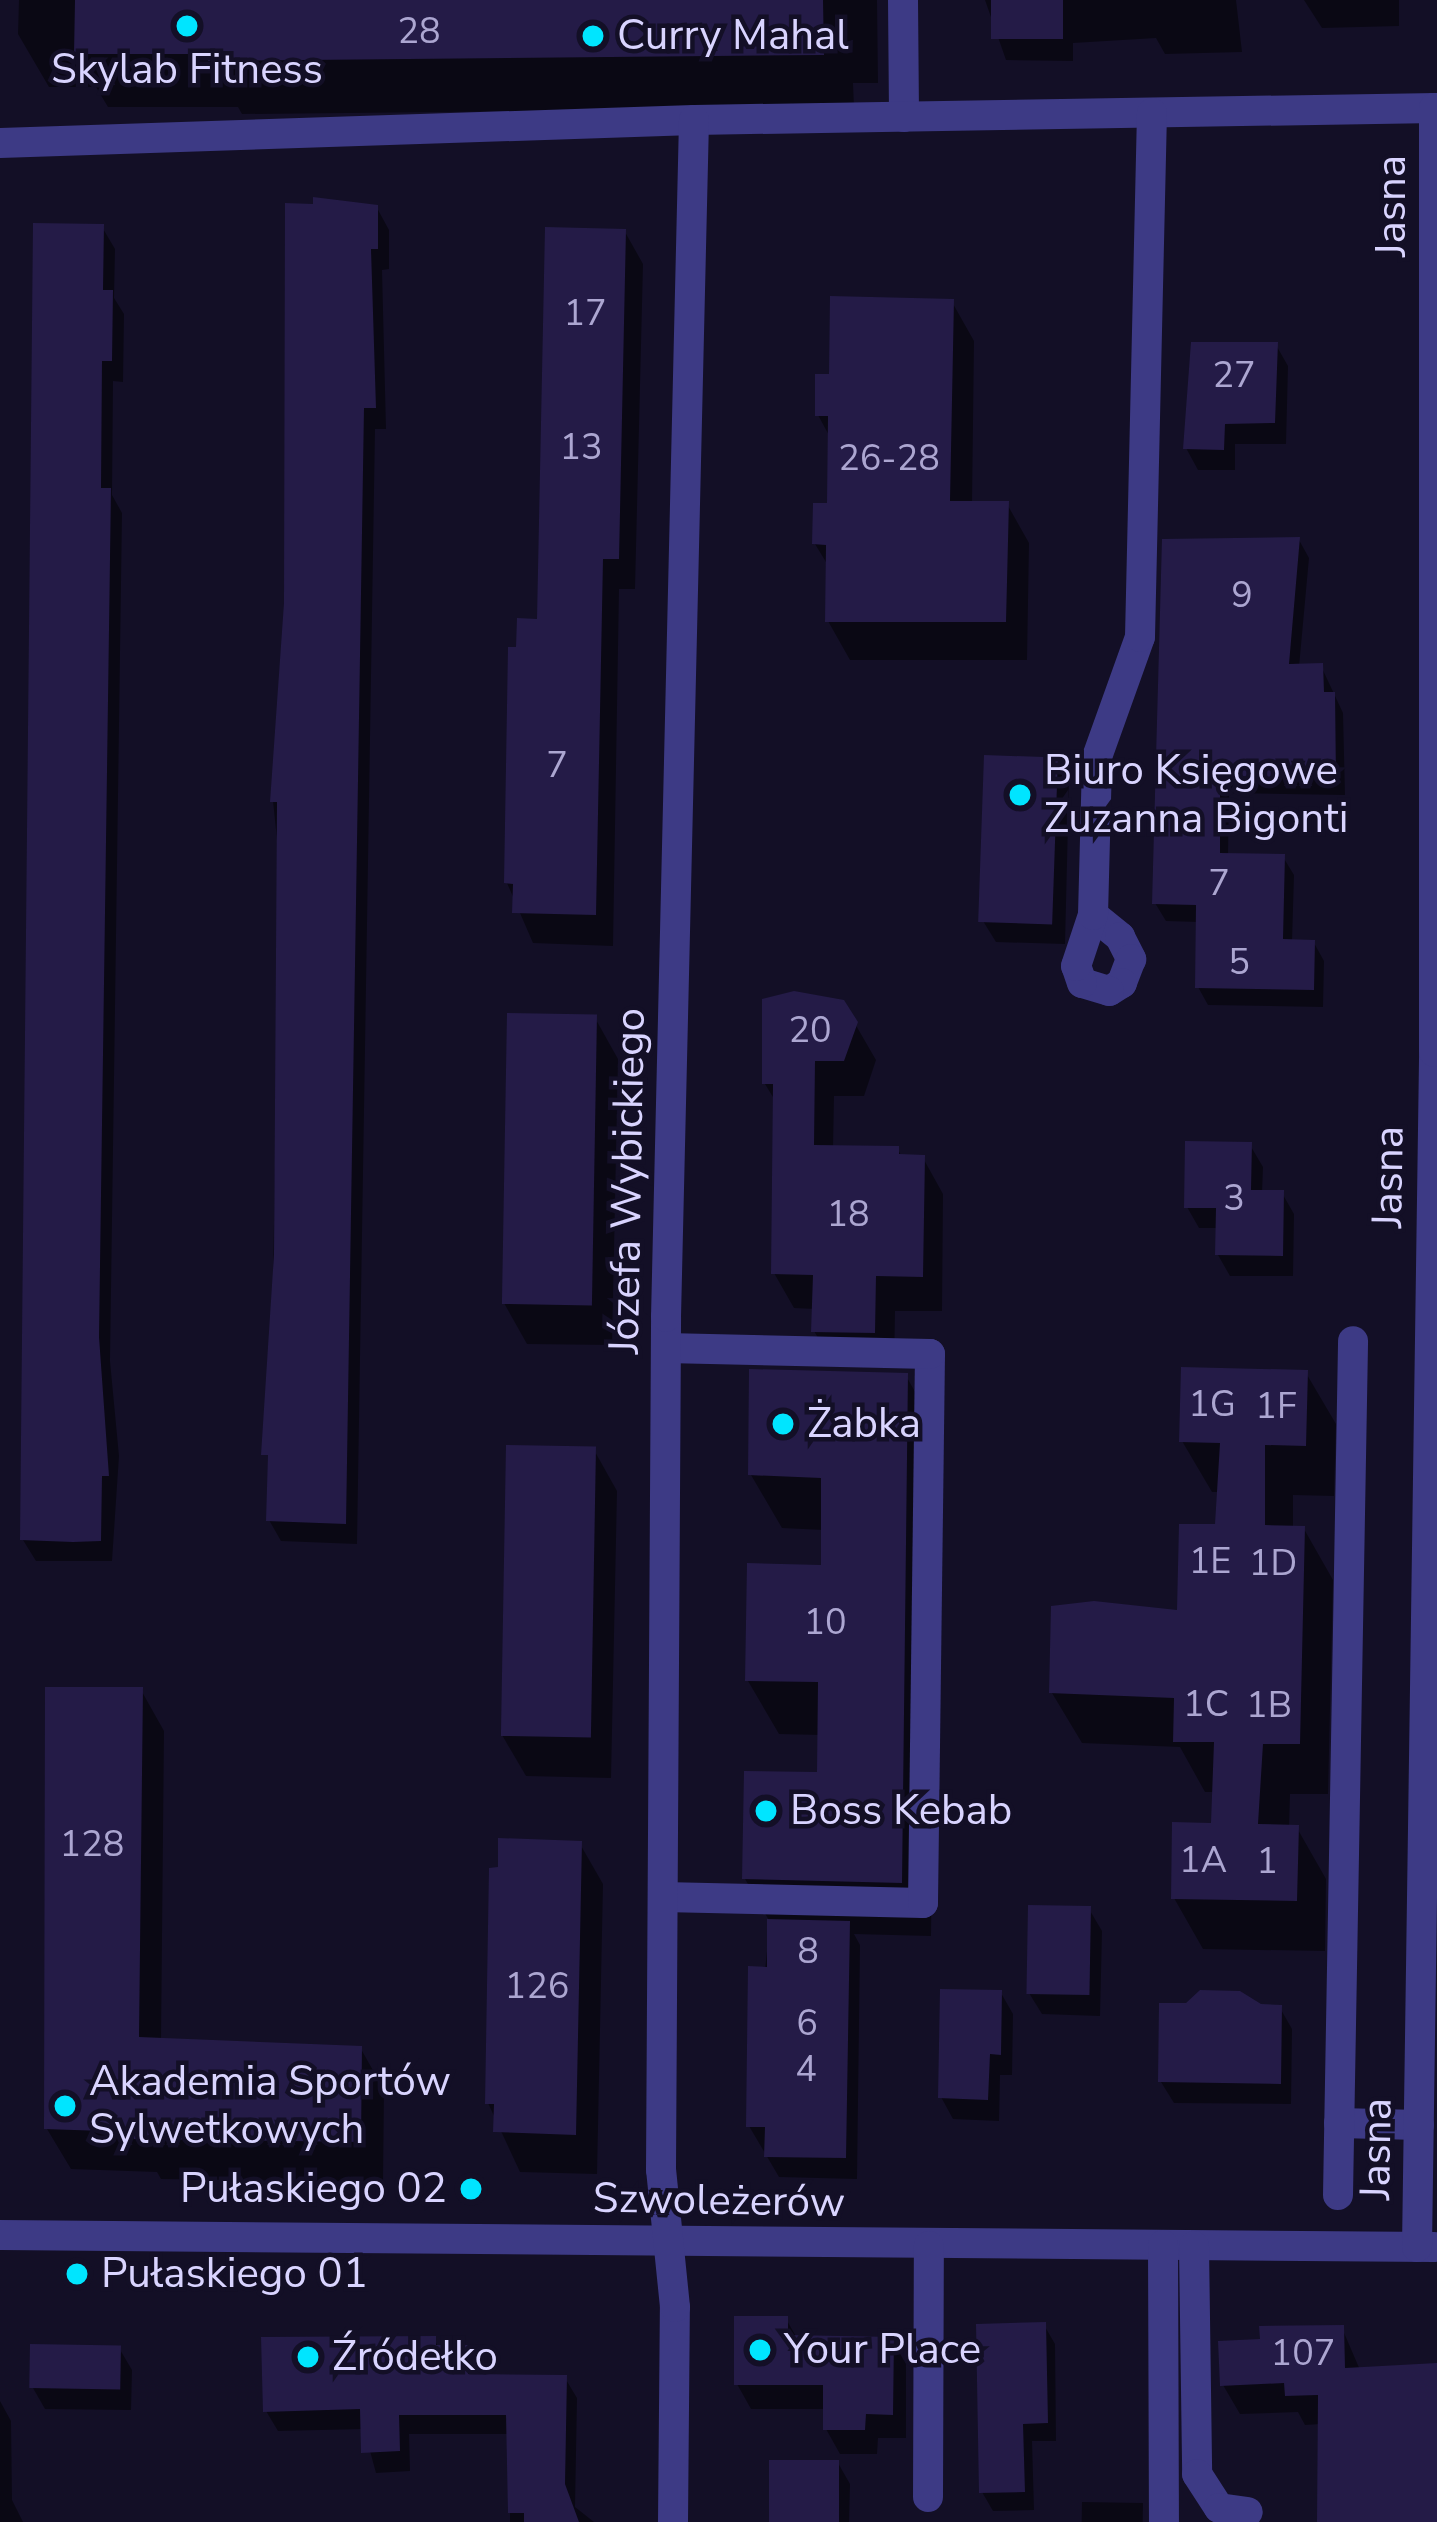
<!DOCTYPE html>
<meta charset="utf-8">
<style>
body{margin:0}
#map{position:relative;width:1437px;height:2522px;overflow:hidden;background:#130f26;font-family:"Nunito Sans",sans-serif}
div>[style]{position:absolute}
[style*='--x']{left:calc(var(--x)*1px);top:calc(var(--y)*1px);width:calc(var(--w)*1px);rotate:calc(var(--a)*1deg)}
.shadow>*{inset:0;background:#0007;transform-origin:0 0}
.building>*{inset:0;background:#241b47;transform-origin:0 0}
.minor>*{height:30px;margin:-15px;padding:0 15px;transform-origin:15px;border-radius:15px;background:#3d3a85}
.dots>*{width:33px;height:33px;translate:-50% -50%;box-sizing:border-box;border:6px solid #130f26;border-radius:50%}
span{translate:-50% -50%;white-space:nowrap;text-align:center;line-height:1.15;-webkit-text-stroke:9px #130f26;paint-order:stroke}
.number-label{font-size:36px;color:#aca6d1}
.number-label span{-webkit-text-stroke-width:0}
.poi-label{font-size:42px;color:#d9d4ff}
.left{translate:0 -50%;text-align:left}
.right{translate:-100% -50%;text-align:right}
.street-label{font-size:42px;color:#d9d4ff}
</style>
<div id="map">
<div class="shadow">
<div style="clip-path:polygon(19px 0,877px 0,878px 83px,853px 83px,854px 108px,242px 114px,238px 107px,108px 107px,96px 87px,49px 87px,18px 34px)"></div>
<div style="clip-path:polygon(985px 0,1236px 0,1242px 52px,1165px 54px,1156px 38px,1073px 43px,1073px 61px,1006px 60px)"></div>
<div style="clip-path:polygon(1304px 0,1399px 0,1399px 26px,1322px 28px)"></div>
<div style="clip-path:polygon(377px 208px,389px 230px,389px 269px,382px 270px,386px 429px,375px 429px,357px 1544px,281px 1541px,269px 1520px,280px 868px,273px 801px)"></div>
<div style="clip-path:polygon(102px 227px,115px 249px,114px 298px,124px 314px,123px 382px,113px 381px,112px 495px,122px 513px,110px 1361px,119px 1456px,112px 1561px,36px 1561px,23px 1540px)"></div>
<div style="clip-path:polygon(625px 232px,643px 264px,635px 589px,619px 589px,613px 946px,533px 943px,507px 883px,519px 650px,540px 622px)"></div>
<div style="clip-path:polygon(952px 302px,974px 341px,972px 504px,1007px 504px,1029px 543px,1027px 660px,850px 660px,828px 621px,829px 567px,815px 544px,830px 506px,831px 439px,818px 415px)"></div>
<div style="clip-path:polygon(1276px 345px,1288px 366px,1286px 444px,1235px 444px,1235px 470px,1198px 470px,1186px 448px)"></div>
<div style="clip-path:polygon(1299px 540px,1309px 558px,1299px 667px,1321px 666px,1343px 713px,1345px 795px,1229px 793px,1228px 856px,1283px 857px,1294px 875px,1292px 942px,1314px 943px,1324px 961px,1323px 1007px,1208px 1005px,1198px 987px,1199px 922px,1166px 921px,1155px 903px)"></div>
<div style="clip-path:polygon(1056px 760px,1069px 781px,1065px 944px,996px 942px,983px 921px)"></div>
<div style="clip-path:polygon(843px 1003px,876px 1060px,864px 1096px,834px 1096px,833px 1149px,898px 1149px,902px 1158px,923px 1158px,943px 1194px,942px 1311px,895px 1311px,894px 1368px,835px 1366px,814px 1331px,815px 1309px,794px 1308px,774px 1273px,776px 1102px,765px 1084px)"></div>
<div style="clip-path:polygon(595px 1018px,618px 1059px,612px 1345px,527px 1344px,504px 1303px)"></div>
<div style="clip-path:polygon(1250px 1145px,1263px 1167px,1262px 1193px,1282px 1193px,1294px 1214px,1293px 1276px,1230px 1276px,1218px 1255px,1218px 1228px,1199px 1228px,1187px 1207px)"></div>
<div style="clip-path:polygon(1306px 1373px,1336px 1424px,1334px 1496px,1293px 1495px,1293px 1529px,1304px 1529px,1333px 1580px,1328px 1794px,1290px 1794px,1289px 1828px,1297px 1828px,1326px 1879px,1325px 1951px,1203px 1949px,1174px 1898px,1213px 1826px,1215px 1792px,1205px 1792px,1180px 1747px,1082px 1743px,1052px 1693px,1180px 1613px,1218px 1527px,1220px 1492px,1212px 1492px,1182px 1441px)"></div>
<div style="clip-path:polygon(906px 1376px,937px 1430px,931px 1936px,854px 1934px,860px 1945px,857px 2179px,779px 2177px,749px 2126px,770px 1922px,745px 1879px,820px 1775px,821px 1735px,779px 1734px,748px 1681px,824px 1568px,824px 1530px,782px 1528px,751px 1475px)"></div>
<div style="clip-path:polygon(594px 1450px,617px 1491px,611px 1778px,526px 1776px,502px 1735px)"></div>
<div style="clip-path:polygon(141px 1690px,164px 1731px,161px 2041px,361px 2049px,384px 2090px,383px 2182px,161px 2179px,157px 2172px,71px 2169px,47px 2129px)"></div>
<div style="clip-path:polygon(580px 1844px,603px 1884px,597px 2174px,520px 2172px,488px 2103px)"></div>
<div style="clip-path:polygon(1089px 1909px,1102px 1931px,1100px 2016px,1042px 2014px,1029px 1993px)"></div>
<div style="clip-path:polygon(1001px 1993px,1013px 2014px,1012px 2075px,1000px 2075px,999px 2121px,953px 2119px,941px 2097px)"></div>
<div style="clip-path:polygon(1260px 2007px,1280px 2008px,1292px 2029px,1291px 2104px,1174px 2103px,1161px 2082px)"></div>
<div style="clip-path:polygon(786px 2319px,797px 2338px,892px 2340px,906px 2364px,906px 2438px,878px 2438px,877px 2454px,840px 2454px,826px 2429px,826px 2409px,751px 2409px,737px 2384px)"></div>
<div style="clip-path:polygon(1044px 2325px,1055px 2344px,1056px 2441px,1032px 2441px,1034px 2510px,993px 2511px,982px 2492px)"></div>
<div style="clip-path:polygon(1342px 2328px,1360px 2370px,1437px 2366px,1437px 2522px,1320px 2522px,1321px 2424px,1305px 2425px,1298px 2412px,1240px 2414px,1223px 2385px,1263px 2342px)"></div>
<div style="clip-path:polygon(434px 2339px,439px 2348px,466px 2348px,478px 2377px,565px 2378px,577px 2398px,575px 2507px,594px 2522px,510px 2522px,510px 2434px,409px 2434px,410px 2471px,376px 2473px,364px 2429px,278px 2431px,266px 2411px)"></div>
<div style="clip-path:polygon(119px 2348px,132px 2370px,131px 2410px,45px 2409px,33px 2388px)"></div>
<div style="clip-path:polygon(0 2401px,11px 2421px,12px 2500px,23px 2522px,0 2522px)"></div>
<div style="clip-path:polygon(838px 2463px,850px 2484px,849px 2522px,772px 2522px)"></div>
<div style="left:1082px;top:2502px;width:61px;height:20px;rotate:1deg"></div>
</div>
<div class="building">
<div style="clip-path:polygon(75px 0,823px 0,824px 55px,208px 61px,208px 54px,74px 54px)"></div>
<div style="left:991px;top:0;width:72px;height:39px"></div>
<div style="clip-path:polygon(313px 197px,378px 205px,378px 249px,371px 249px,376px 408px,364px 408px,346px 1524px,266px 1521px,268px 1455px,261px 1455px,274px 1254px,277px 802px,270px 802px,284px 603px,285px 203px,313px 204px)"></div>
<div style="clip-path:polygon(33px 223px,104px 224px,103px 290px,113px 290px,112px 361px,102px 361px,101px 488px,111px 488px,99px 1337px,109px 1476px,102px 1476px,101px 1541px,73px 1542px,20px 1540px)"></div>
<div style="clip-path:polygon(545px 227px,626px 229px,619px 559px,603px 559px,596px 915px,512px 913px,513px 884px,504px 883px,508px 647px,516px 647px,517px 618px,537px 619px)"></div>
<div style="clip-path:polygon(830px 296px,954px 299px,950px 501px,1009px 501px,1006px 622px,825px 622px,826px 545px,812px 544px,813px 503px,827px 503px,828px 416px,815px 416px,815px 374px,829px 374px)"></div>
<div style="clip-path:polygon(1191px 342px,1278px 342px,1275px 423px,1225px 424px,1224px 450px,1183px 449px)"></div>
<div style="clip-path:polygon(1300px 537px,1289px 664px,1323px 663px,1324px 692px,1335px 692px,1336px 778px,1220px 776px,1220px 853px,1285px 854px,1283px 939px,1315px 940px,1314px 990px,1195px 988px,1196px 905px,1152px 904px,1162px 539px)"></div>
<div style="left:984px;top:755px;width:74px;height:167px;rotate:2deg"></div>
<div style="clip-path:polygon(794px 991px,844px 1000px,858px 1022px,844px 1061px,815px 1061px,814px 1145px,899px 1146px,899px 1154px,925px 1155px,923px 1277px,876px 1276px,875px 1333px,811px 1332px,813px 1275px,771px 1274px,773px 1084px,762px 1084px,762px 999px)"></div>
<div style="left:507px;top:1013px;width:90px;height:291px;rotate:1deg"></div>
<div style="clip-path:polygon(1185px 1141px,1252px 1142px,1251px 1190px,1284px 1190px,1283px 1256px,1215px 1255px,1216px 1208px,1184px 1208px)"></div>
<div style="clip-path:polygon(1181px 1367px,1308px 1370px,1306px 1446px,1265px 1445px,1265px 1525px,1305px 1526px,1300px 1744px,1263px 1744px,1258px 1824px,1299px 1825px,1297px 1901px,1171px 1899px,1172px 1822px,1211px 1823px,1214px 1742px,1173px 1742px,1174px 1698px,1049px 1693px,1051px 1606px,1094px 1601px,1177px 1610px,1179px 1524px,1215px 1524px,1220px 1443px,1179px 1442px)"></div>
<div style="clip-path:polygon(749px 1369px,908px 1373px,902px 1883px,742px 1879px,744px 1771px,817px 1772px,818px 1682px,745px 1681px,747px 1563px,821px 1565px,821px 1478px,748px 1475px)"></div>
<div style="left:506px;top:1445px;width:90px;height:291px;rotate:1deg"></div>
<div style="clip-path:polygon(45px 1687px,143px 1687px,139px 2037px,362px 2046px,361px 2142px,134px 2139px,134px 2132px,44px 2129px)"></div>
<div style="clip-path:polygon(498px 1838px,582px 1841px,576px 2135px,493px 2132px,494px 2104px,485px 2104px,489px 1868px,498px 1867px)"></div>
<div style="left:1028px;top:1905px;width:63px;height:89px;rotate:1deg"></div>
<div style="clip-path:polygon(767px 1919px,850px 1921px,846px 2158px,764px 2157px,765px 2127px,746px 2127px,748px 1966px,767px 1967px)"></div>
<div style="clip-path:polygon(940px 1989px,1002px 1990px,1001px 2055px,990px 2054px,988px 2100px,938px 2098px)"></div>
<div style="clip-path:polygon(1200px 1990px,1240px 1991px,1261px 2004px,1282px 2005px,1281px 2084px,1158px 2082px,1159px 2003px,1186px 2003px)"></div>
<div style="clip-path:polygon(734px 2316px,788px 2316px,788px 2335px,894px 2337px,893px 2415px,866px 2414px,865px 2430px,823px 2430px,823px 2385px,734px 2385px)"></div>
<div style="clip-path:polygon(1046px 2322px,1048px 2423px,1023px 2424px,1025px 2492px,979px 2493px,976px 2324px)"></div>
<div style="clip-path:polygon(1344px 2325px,1345px 2368px,1437px 2363px,1437px 2522px,1317px 2522px,1318px 2395px,1285px 2396px,1284px 2383px,1220px 2386px,1218px 2341px,1260px 2339px,1259px 2326px)"></div>
<div style="clip-path:polygon(436px 2336px,436px 2345px,468px 2345px,468px 2374px,567px 2375px,565px 2484px,579px 2522px,524px 2522px,524px 2513px,508px 2513px,506px 2415px,399px 2415px,400px 2451px,361px 2453px,360px 2409px,263px 2412px,261px 2337px)"></div>
<div style="left:30px;top:2344px;width:91px;height:44px;rotate:1deg"></div>
<div style="left:769px;top:2460px;width:70px;height:62px"></div>
</div>
<div class="minor">
<div style="--x:903;--y:0;--w:117;--a:89.5"></div>
<div style="--x:0;--y:143;--w:694;--a:-1.9"></div>
<div style="--x:694;--y:120;--w:743;--a:-0.93"></div>
<div style="--x:1093;--y:915;--w:35;--a:39"></div>
<div style="--x:1120;--y:937;--w:25;--a:63"></div>
<div style="--x:1131;--y:959;--w:26;--a:111"></div>
<div style="--x:1122;--y:983;--w:15;--a:148"></div>
<div style="--x:1109;--y:991;--w:28;--a:-163"></div>
<div style="--x:1082;--y:983;--w:18;--a:-109"></div>
<div style="--x:1076;--y:966;--w:54;--a:-71.6"></div>
<div style="--x:1093;--y:915;--w:158;--a:-88.5"></div>
<div style="--x:1097;--y:757;--w:127;--a:-70.3"></div>
<div style="--x:1140;--y:637;--w:524;--a:-88.69"></div>
<div style="--x:663;--y:1897;--w:260;--a:1.3"></div>
<div style="--x:923;--y:1903;--w:549;--a:-89.27"></div>
<div style="--x:930;--y:1354;--w:264;--a:-178.7"></div>
<div style="--x:1339;--y:2123;--w:80;--a:1.4"></div>
<div style="--x:1338;--y:2195;--w:854;--a:-88.99"></div>
<div style="--x:0;--y:2235;--w:1434;--a:0.48"></div>
<div style="--x:1163;--y:2245;--w:277;--a:89.8"></div>
<div style="--x:1194;--y:2246;--w:228;--a:89.2"></div>
<div style="--x:1197;--y:2474;--w:40;--a:57.1"></div>
<div style="--x:1219;--y:2508;--w:29;--a:8"></div>
<div style="--x:1417;--y:2247;--w:1195;--a:-89.18"></div>
<div style="--x:1434;--y:1052;--w:944;--a:-90"></div>
<div style="--x:928;--y:2497;--w:251;--a:-89.8"></div>
<div style="--x:673;--y:2522;--w:215;--a:-89.5"></div>
<div style="--x:675;--y:2307;--w:138;--a:-95.8"></div>
<div style="--x:661;--y:2170;--w:853;--a:-89.66"></div>
<div style="--x:666;--y:1317;--w:1197;--a:-88.66"></div>
</div>
<div class="dots">
<div style="left:187px;top:26px;background:#00e5ff"></div>
<div style="left:593px;top:36px;background:#00e5ff"></div>
<div style="left:1020px;top:795px;background:#00e5ff"></div>
<div style="left:783px;top:1424px;background:#00e5ff"></div>
<div style="left:766px;top:1811px;background:#00e5ff"></div>
<div style="left:65px;top:2106px;background:#00e5ff"></div>
<div style="left:471px;top:2189px;background:#00e5ff"></div>
<div style="left:77px;top:2274px;background:#00e5ff"></div>
<div style="left:760px;top:2350px;background:#00e5ff"></div>
<div style="left:308px;top:2357px;background:#00e5ff"></div>
</div>
<div class="number-label">
<span style="left:419px;top:32px">28</span>
<span style="left:585px;top:314px">17</span>
<span style="left:1234px;top:376px">27</span>
<span style="left:581px;top:448px">13</span>
<span style="left:889px;top:459px">26-28</span>
<span style="left:1242px;top:596px">9</span>
<span style="left:557px;top:766px">7</span>
<span style="left:1219px;top:884px">7</span>
<span style="left:1239px;top:963px">5</span>
<span style="left:810px;top:1031px">20</span>
<span style="left:1234px;top:1199px">3</span>
<span style="left:848px;top:1215px">18</span>
<span style="left:1212px;top:1405px">1G</span>
<span style="left:1276px;top:1407px">1F</span>
<span style="left:1210px;top:1562px">1E</span>
<span style="left:1273px;top:1564px">1D</span>
<span style="left:825px;top:1623px">10</span>
<span style="left:1206px;top:1705px">1C</span>
<span style="left:1269px;top:1706px">1B</span>
<span style="left:92px;top:1845px">128</span>
<span style="left:1203px;top:1861px">1A</span>
<span style="left:1267px;top:1862px">1</span>
<span style="left:808px;top:1952px">8</span>
<span style="left:537px;top:1987px">126</span>
<span style="left:807px;top:2024px">6</span>
<span style="left:806px;top:2070px">4</span>
<span style="left:1303px;top:2354px">107</span>
</div>
<div class="poi-label">
<span class="left" style="left:617px;top:36px">Curry Mahal</span>
<span style="left:187px;top:70px">Skylab Fitness</span>
<span class="left" style="left:1044px;top:795px">Biuro Księgowe<br>Zuzanna Bigonti</span>
<span class="left" style="left:807px;top:1424px">Żabka</span>
<span class="left" style="left:790px;top:1811px">Boss Kebab</span>
<span class="left" style="left:89px;top:2106px">Akademia Sportów<br>Sylwetkowych</span>
<span class="right" style="left:447px;top:2189px">Pułaskiego 02</span>
<span class="left" style="left:101px;top:2274px">Pułaskiego 01</span>
<span class="left" style="left:784px;top:2350px">Your Place</span>
<span class="left" style="left:332px;top:2357px">Źródełko</span>
</div>
<div class="street-label">
<span style="left:1392px;top:206px;rotate:-90deg">Jasna</span>
<span style="left:1389px;top:1177px;rotate:-89deg">Jasna</span>
<span style="left:628px;top:1181px;rotate:-89deg">Józefa Wybickiego</span>
<span style="left:1377px;top:2149px;rotate:-89deg">Jasna</span>
<span style="left:719px;top:2201px;rotate:1deg">Szwoleżerów</span>
</div>
</div>
